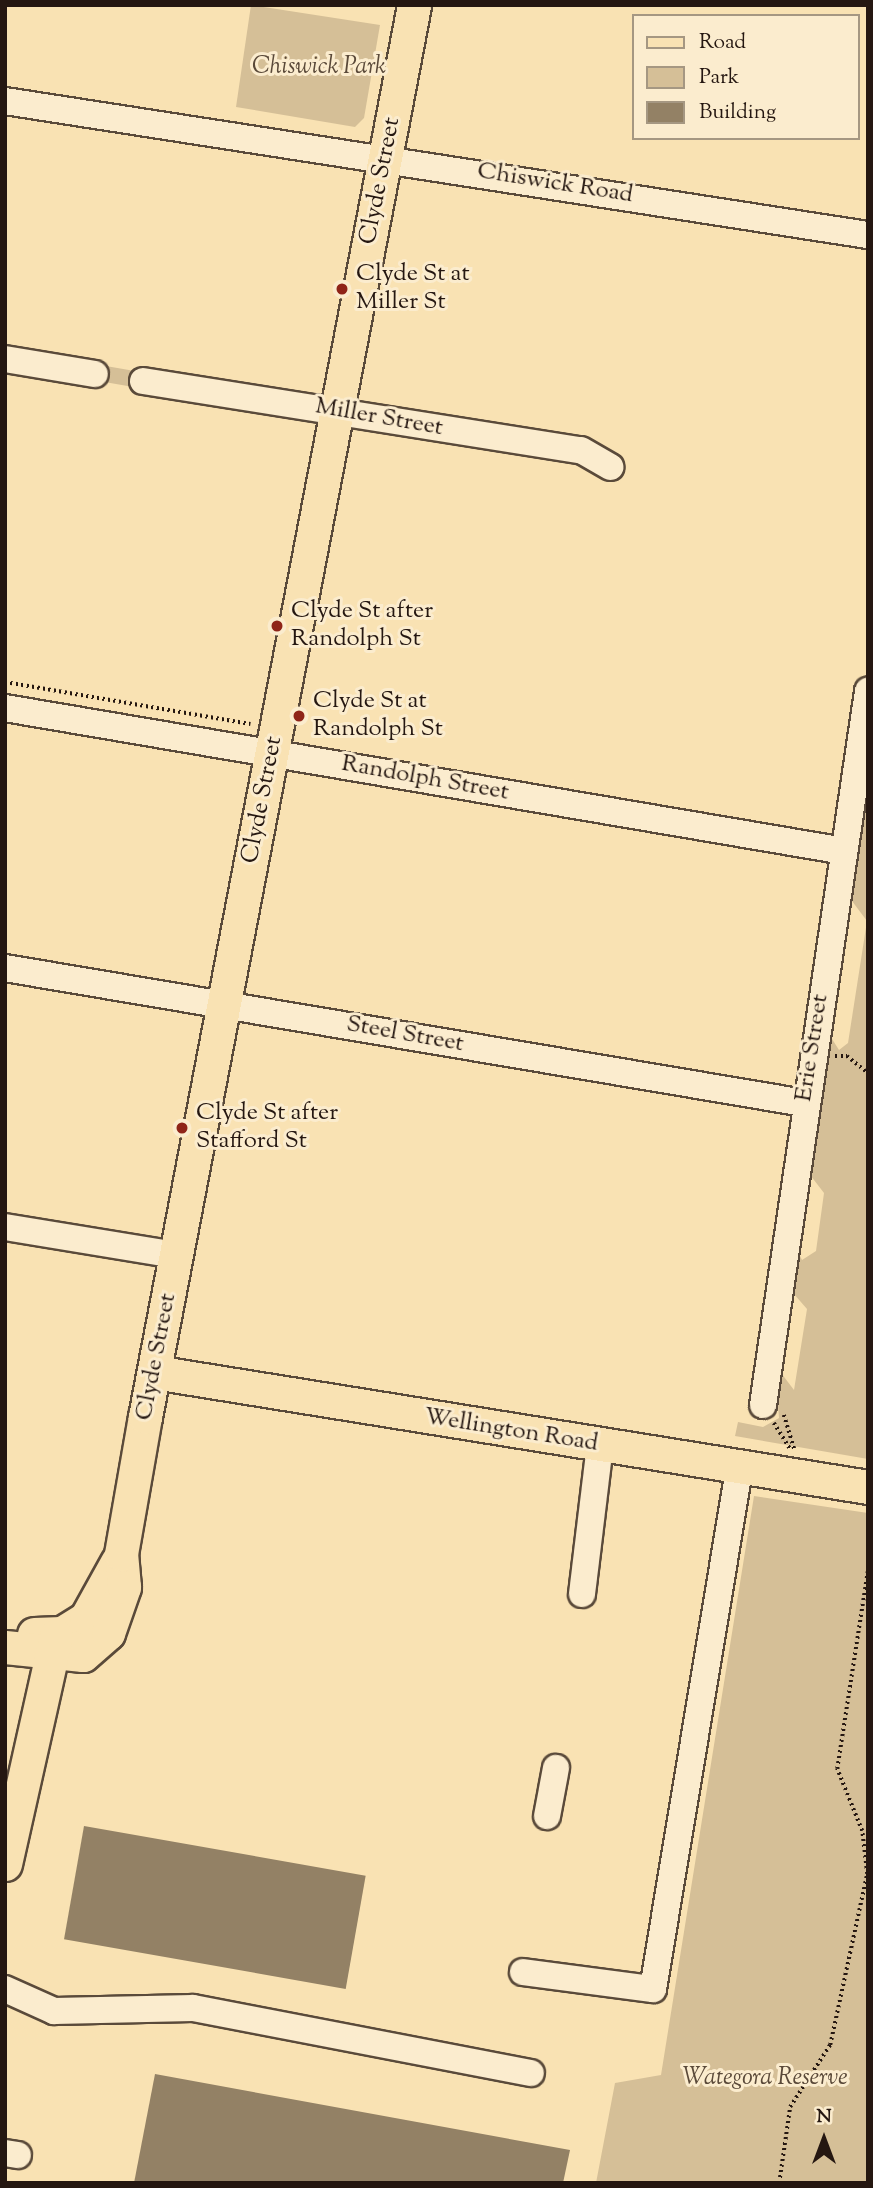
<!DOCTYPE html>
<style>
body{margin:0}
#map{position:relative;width:873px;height:2188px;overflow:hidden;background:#f9e2b3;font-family:"Sorts Mill Goudy",serif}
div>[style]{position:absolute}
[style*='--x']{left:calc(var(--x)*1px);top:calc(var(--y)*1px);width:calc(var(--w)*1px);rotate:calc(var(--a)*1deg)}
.green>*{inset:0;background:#d5bf97;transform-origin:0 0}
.building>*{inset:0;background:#938165;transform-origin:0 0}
.path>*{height:3.5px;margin-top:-1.75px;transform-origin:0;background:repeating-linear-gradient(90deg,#251711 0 2px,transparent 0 5.5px)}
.roads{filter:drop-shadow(2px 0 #5a4a3a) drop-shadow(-2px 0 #5a4a3a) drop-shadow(0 2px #5a4a3a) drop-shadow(0 -2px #5a4a3a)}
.minor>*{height:26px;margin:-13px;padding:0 13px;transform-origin:13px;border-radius:13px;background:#fbecce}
.major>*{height:33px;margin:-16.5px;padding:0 16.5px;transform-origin:16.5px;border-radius:16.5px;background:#f9e2b3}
.dots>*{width:19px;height:19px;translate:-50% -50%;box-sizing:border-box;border:4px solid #fbecce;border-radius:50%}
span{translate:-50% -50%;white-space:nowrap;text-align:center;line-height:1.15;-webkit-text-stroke:6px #fbecce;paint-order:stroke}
.park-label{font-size:24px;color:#5a4939;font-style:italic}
.street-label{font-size:24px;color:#251711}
.poi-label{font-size:24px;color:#251711}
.left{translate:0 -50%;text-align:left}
.frame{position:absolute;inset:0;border:7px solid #251711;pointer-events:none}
.legend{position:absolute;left:632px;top:14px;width:228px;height:126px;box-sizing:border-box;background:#fbecce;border:2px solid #a59782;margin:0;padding:9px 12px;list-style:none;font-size:21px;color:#251711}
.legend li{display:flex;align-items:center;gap:14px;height:35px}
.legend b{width:35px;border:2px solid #a59782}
.north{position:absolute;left:789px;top:2104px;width:70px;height:70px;-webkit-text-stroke:5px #fbecce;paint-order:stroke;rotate:0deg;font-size:19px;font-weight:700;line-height:28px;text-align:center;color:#251711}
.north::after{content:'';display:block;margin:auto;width:24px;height:32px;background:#251711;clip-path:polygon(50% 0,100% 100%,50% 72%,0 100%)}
</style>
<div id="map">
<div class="green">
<div style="clip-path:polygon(251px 5px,380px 25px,364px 118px,355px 127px,236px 107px)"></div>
<div style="left:106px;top:366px;width:29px;height:16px;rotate:10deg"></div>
<div style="clip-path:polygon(863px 801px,868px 807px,868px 1459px,735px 1436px,738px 1422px,763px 1427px,779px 1418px,775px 1365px,794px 1390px,807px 1309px,787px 1286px,794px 1244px,802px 1260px,816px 1251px,824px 1193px,804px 1167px,827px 1031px,839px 1050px,848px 1043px,867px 921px,849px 897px)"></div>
<div style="clip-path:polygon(754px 1496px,868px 1513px,868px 2183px,596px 2183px,615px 2083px,661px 2075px)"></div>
</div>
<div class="building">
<div style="left:84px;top:1826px;width:286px;height:115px;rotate:10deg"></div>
<div style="clip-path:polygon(155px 2074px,570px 2150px,563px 2183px,134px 2183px)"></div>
</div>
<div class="path">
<div style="--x:5;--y:682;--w:249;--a:9.7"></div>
<div style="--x:835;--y:1056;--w:12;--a:0"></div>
<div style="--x:847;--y:1056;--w:27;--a:39"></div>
<div style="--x:784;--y:1415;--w:37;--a:73"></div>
<div style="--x:774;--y:1423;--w:31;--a:58"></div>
<div style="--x:779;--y:2183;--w:77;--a:-81.8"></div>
<div style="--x:790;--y:2107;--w:74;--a:-57.2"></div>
<div style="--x:830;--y:2045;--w:175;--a:-77.8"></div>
<div style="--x:867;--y:1874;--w:43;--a:-96.6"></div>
<div style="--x:862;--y:1831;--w:67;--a:-112"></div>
<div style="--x:837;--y:1769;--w:202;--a:-81.2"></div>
</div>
<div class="roads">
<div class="minor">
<div style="--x:5;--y:101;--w:873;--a:8.83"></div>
<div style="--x:5;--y:359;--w:91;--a:9.5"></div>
<div style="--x:143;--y:381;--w:443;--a:9"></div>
<div style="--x:581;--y:450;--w:34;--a:30"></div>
<div style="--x:5;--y:708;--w:851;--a:9.67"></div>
<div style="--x:5;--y:968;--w:810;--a:9.59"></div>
<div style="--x:5;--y:1227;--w:173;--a:9.3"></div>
<div style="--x:763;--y:1405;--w:722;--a:-81.63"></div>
<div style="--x:582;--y:1594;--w:149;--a:-83.1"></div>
<div style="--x:547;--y:1816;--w:49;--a:-79.4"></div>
<div style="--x:523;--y:1972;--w:131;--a:7.5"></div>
<div style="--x:653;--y:1989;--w:532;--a:-80.59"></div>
<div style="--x:5;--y:1989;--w:54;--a:24.2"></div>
<div style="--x:54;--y:2011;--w:139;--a:-1.2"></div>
<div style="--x:193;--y:2008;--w:344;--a:10.9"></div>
<div style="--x:5;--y:2153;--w:13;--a:9"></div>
</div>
<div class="major">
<div style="--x:154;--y:1372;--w:723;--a:9.15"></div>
<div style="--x:34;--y:1634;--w:28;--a:-2"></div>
<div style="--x:62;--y:1633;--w:28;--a:-32"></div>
<div style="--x:86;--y:1618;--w:64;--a:-61"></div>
<div style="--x:5;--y:1647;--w:78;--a:5.9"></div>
<div style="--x:83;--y:1655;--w:33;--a:-41"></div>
<div style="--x:108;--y:1633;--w:49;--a:-70.8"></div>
<div style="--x:124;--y:1587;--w:33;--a:-95"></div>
<div style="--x:121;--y:1554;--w:139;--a:-80.1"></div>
<div style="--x:145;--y:1417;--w:1437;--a:-79.21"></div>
<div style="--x:5;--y:1864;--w:234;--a:-77.4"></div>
</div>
</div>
<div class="dots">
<div style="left:342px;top:289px;background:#8f2418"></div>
<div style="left:277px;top:626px;background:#8f2418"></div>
<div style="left:299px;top:716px;background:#8f2418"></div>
<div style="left:182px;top:1128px;background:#8f2418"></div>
</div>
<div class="park-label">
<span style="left:319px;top:68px">Chiswick Park</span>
<span style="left:765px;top:2079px">Wategora Reserve</span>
</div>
<div class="street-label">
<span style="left:381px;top:181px;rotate:-79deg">Clyde Street</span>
<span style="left:555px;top:184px;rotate:9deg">Chiswick Road</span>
<span style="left:379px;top:418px;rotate:10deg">Miller Street</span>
<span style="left:425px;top:779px;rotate:10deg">Randolph Street</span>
<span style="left:263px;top:800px;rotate:-79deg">Clyde Street</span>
<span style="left:405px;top:1035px;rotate:10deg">Steel Street</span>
<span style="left:813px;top:1048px;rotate:-81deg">Erie Street</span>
<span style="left:157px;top:1357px;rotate:-79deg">Clyde Street</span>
<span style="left:511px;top:1431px;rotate:9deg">Wellington Road</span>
</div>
<div class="poi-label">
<span class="left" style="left:356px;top:289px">Clyde St at<br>Miller St</span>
<span class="left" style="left:291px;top:626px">Clyde St after<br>Randolph St</span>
<span class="left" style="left:313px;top:716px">Clyde St at<br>Randolph St</span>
<span class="left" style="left:196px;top:1128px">Clyde St after<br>Stafford St</span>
</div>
<div class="frame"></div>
<ul class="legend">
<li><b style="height:9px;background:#f9e2b3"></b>Road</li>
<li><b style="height:19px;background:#d5bf97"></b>Park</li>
<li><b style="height:19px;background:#938165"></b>Building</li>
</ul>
<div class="north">N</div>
</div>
